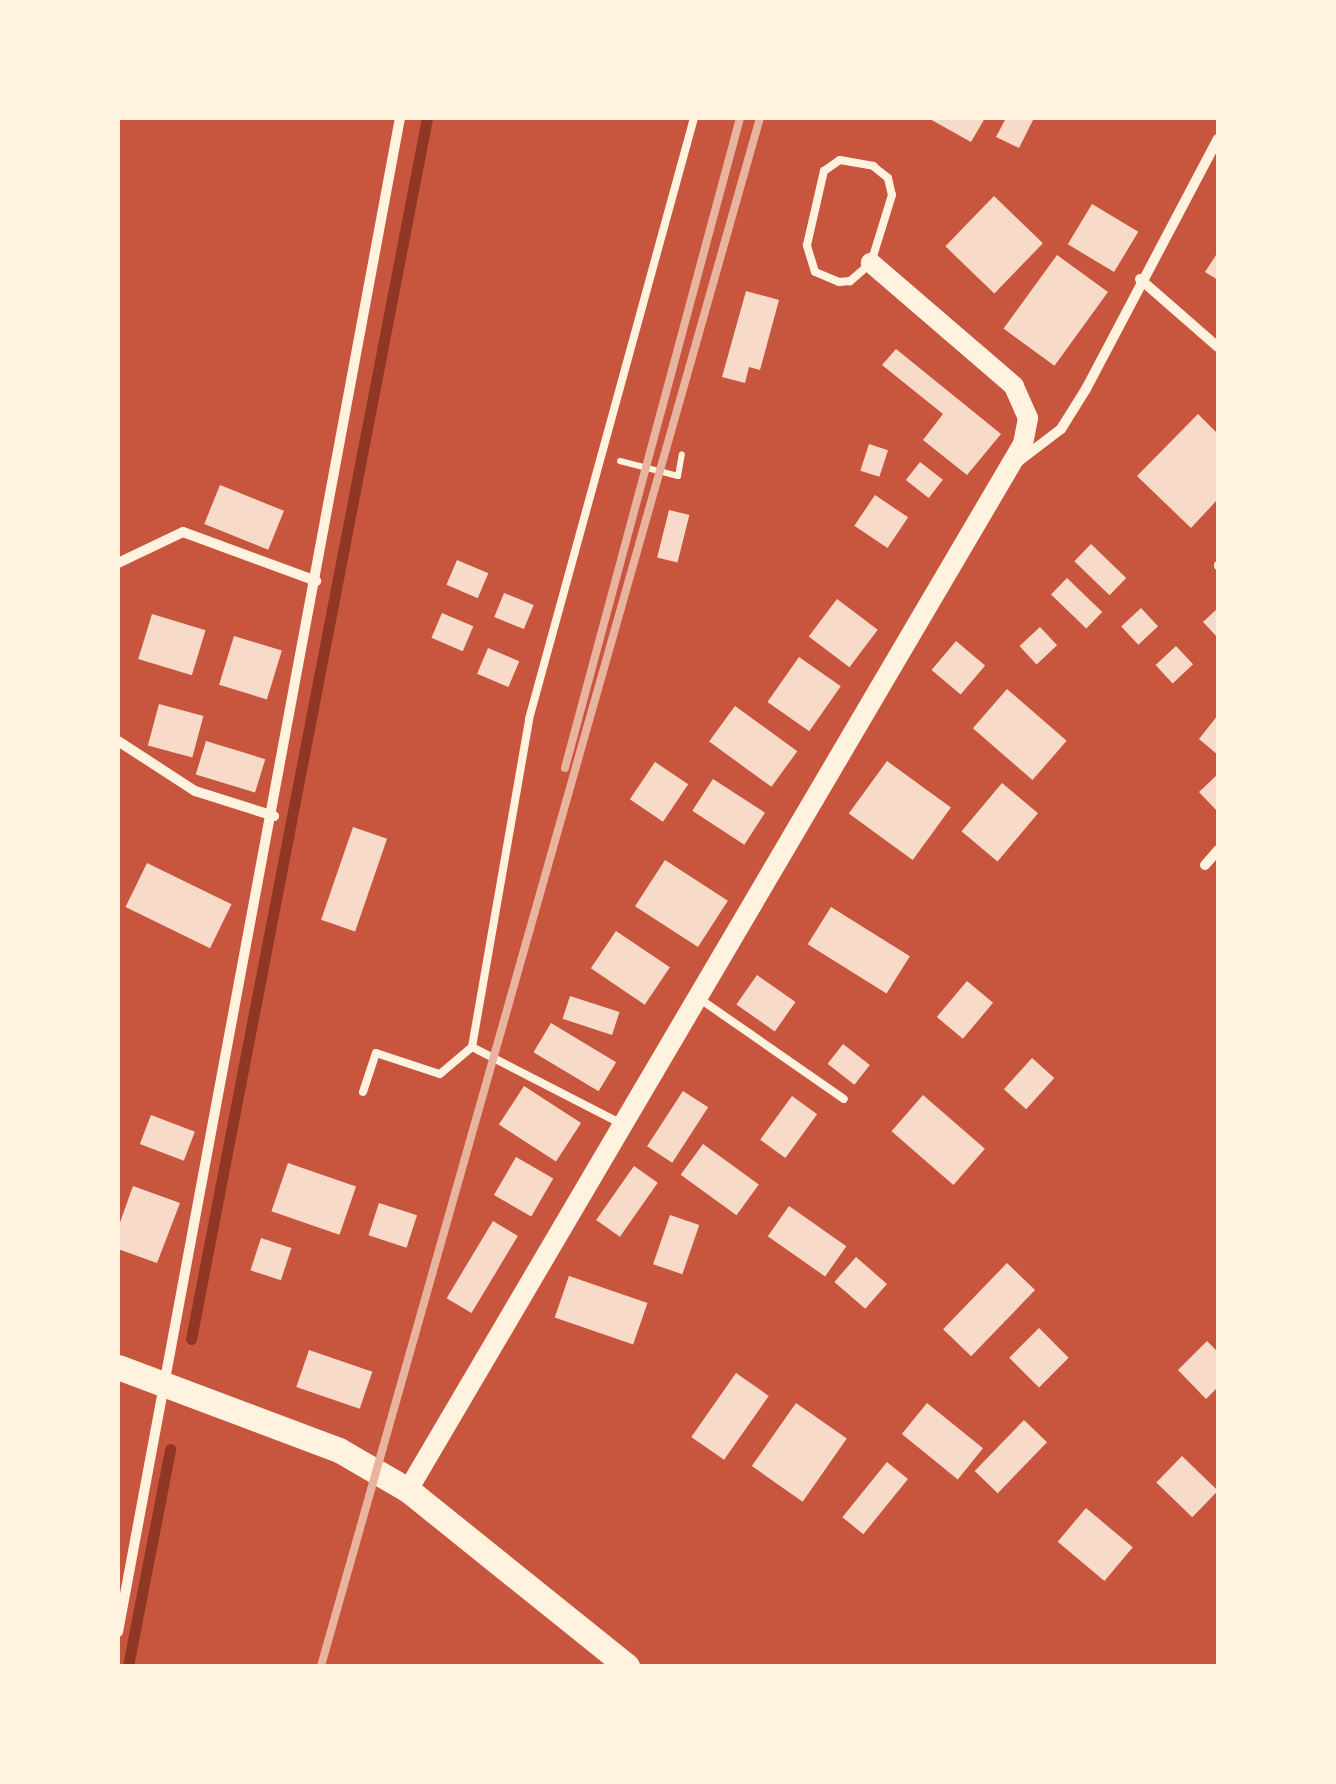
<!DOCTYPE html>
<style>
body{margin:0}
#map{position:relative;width:1336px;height:1784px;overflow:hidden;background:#c8553d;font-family:"DejaVu Sans",sans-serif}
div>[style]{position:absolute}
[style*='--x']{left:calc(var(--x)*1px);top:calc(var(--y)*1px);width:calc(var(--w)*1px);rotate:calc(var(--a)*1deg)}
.stream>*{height:11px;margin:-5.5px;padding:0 5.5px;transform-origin:5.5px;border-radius:5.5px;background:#8f3625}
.building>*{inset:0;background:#f7dbc8;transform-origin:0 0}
.path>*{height:6px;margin:-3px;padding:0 3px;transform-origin:3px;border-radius:3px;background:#fff3e0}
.service>*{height:8px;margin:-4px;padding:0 4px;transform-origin:4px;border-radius:4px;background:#fff3e0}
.minor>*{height:10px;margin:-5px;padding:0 5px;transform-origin:5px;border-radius:5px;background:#fff3e0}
.secondary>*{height:20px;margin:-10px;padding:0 10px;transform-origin:10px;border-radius:10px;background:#fff3e0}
.primary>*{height:25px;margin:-12.5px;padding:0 12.5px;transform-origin:12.5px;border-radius:12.5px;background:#fff3e0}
.rail>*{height:8px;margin:-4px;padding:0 4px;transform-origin:4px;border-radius:4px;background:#e9b49f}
span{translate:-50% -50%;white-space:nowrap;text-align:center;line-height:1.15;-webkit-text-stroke:9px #fff3e0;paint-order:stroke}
.frame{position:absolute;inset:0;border:120px solid #fff3e0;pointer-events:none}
</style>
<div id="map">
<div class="stream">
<div style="--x:191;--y:1339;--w:1244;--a:-79.06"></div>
<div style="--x:128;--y:1666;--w:221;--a:-79"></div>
</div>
<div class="building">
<div style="clip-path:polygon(928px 118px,985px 118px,971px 142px)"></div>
<div style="clip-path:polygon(1006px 118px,1034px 118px,1019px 148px,996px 137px)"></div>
<div style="left:994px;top:196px;width:68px;height:70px;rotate:44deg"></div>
<div style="left:1092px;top:204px;width:54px;height:47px;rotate:31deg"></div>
<div style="clip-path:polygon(1218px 252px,1218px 280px,1205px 272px)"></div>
<div style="left:1057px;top:255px;width:63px;height:91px;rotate:36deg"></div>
<div style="clip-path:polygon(746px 291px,779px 300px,760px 370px,749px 367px,745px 383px,722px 377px)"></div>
<div style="clip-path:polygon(896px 349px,1001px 434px,967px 475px,923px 440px,943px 414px,882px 365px)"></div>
<div style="clip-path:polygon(1198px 414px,1218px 434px,1218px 499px,1191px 528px,1137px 476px)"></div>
<div style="left:869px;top:444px;width:20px;height:28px;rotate:18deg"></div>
<div style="left:920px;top:462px;width:29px;height:23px;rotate:38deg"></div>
<div style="left:220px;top:485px;width:69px;height:42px;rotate:22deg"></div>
<div style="left:875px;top:495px;width:40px;height:37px;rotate:34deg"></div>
<div style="left:669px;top:510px;width:21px;height:49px;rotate:14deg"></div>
<div style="left:1091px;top:544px;width:49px;height:24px;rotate:44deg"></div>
<div style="left:457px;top:560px;width:34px;height:27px;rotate:23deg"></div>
<div style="left:1067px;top:578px;width:49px;height:23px;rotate:44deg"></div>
<div style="left:504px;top:593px;width:32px;height:26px;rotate:22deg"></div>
<div style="left:837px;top:599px;width:51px;height:47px;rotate:37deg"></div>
<div style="left:1141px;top:608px;width:25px;height:27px;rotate:47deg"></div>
<div style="clip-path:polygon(1218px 608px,1218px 638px,1203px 622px)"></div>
<div style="left:442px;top:613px;width:34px;height:27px;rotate:23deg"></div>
<div style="left:152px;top:614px;width:56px;height:47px;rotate:17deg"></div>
<div style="left:1040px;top:627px;width:25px;height:28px;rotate:47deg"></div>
<div style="left:234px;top:636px;width:50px;height:51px;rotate:17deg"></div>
<div style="left:956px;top:641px;width:38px;height:38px;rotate:40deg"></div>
<div style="left:1176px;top:646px;width:25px;height:28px;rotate:47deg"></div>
<div style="left:488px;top:648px;width:34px;height:28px;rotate:23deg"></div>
<div style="left:799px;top:657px;width:51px;height:55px;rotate:35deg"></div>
<div style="left:1007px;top:689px;width:79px;height:52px;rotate:41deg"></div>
<div style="left:159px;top:704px;width:46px;height:43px;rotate:15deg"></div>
<div style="left:735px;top:706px;width:77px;height:44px;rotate:36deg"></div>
<div style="clip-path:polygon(1218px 715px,1218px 755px,1199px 739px)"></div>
<div style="left:206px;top:741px;width:62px;height:35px;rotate:17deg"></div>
<div style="left:887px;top:761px;width:79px;height:65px;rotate:36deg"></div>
<div style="left:655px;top:762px;width:40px;height:45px;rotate:34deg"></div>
<div style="clip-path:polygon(1218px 774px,1218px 807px,1216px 810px,1199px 792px)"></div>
<div style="left:713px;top:779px;width:62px;height:38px;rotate:33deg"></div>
<div style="left:1002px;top:783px;width:47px;height:63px;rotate:40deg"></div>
<div style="left:353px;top:827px;width:36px;height:98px;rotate:19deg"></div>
<div style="left:665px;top:860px;width:75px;height:55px;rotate:33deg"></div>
<div style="left:147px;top:863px;width:94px;height:49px;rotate:26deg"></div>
<div style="left:831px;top:907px;width:93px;height:44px;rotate:32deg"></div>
<div style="left:616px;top:931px;width:65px;height:45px;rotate:34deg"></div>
<div style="left:757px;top:975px;width:47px;height:36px;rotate:35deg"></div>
<div style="left:967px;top:981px;width:34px;height:47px;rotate:40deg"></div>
<div style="left:570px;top:996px;width:52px;height:24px;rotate:18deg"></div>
<div style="left:551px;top:1023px;width:76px;height:34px;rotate:31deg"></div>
<div style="left:843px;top:1044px;width:34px;height:25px;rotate:38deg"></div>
<div style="left:1032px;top:1058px;width:30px;height:42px;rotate:42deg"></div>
<div style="left:524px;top:1086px;width:68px;height:46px;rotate:33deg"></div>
<div style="left:683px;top:1091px;width:30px;height:66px;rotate:33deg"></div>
<div style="left:923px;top:1095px;width:82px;height:48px;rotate:41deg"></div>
<div style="left:792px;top:1096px;width:31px;height:54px;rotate:36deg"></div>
<div style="left:151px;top:1115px;width:47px;height:31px;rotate:21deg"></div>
<div style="left:703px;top:1144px;width:69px;height:38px;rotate:36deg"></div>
<div style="left:516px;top:1157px;width:43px;height:44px;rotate:30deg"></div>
<div style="left:288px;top:1163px;width:72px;height:51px;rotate:19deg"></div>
<div style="left:634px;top:1166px;width:29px;height:66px;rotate:35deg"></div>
<div style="clip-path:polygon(133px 1186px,180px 1203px,157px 1263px,118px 1249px,118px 1228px)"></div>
<div style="left:379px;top:1203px;width:40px;height:34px;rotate:18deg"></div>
<div style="left:789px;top:1206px;width:70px;height:37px;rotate:35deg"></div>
<div style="left:670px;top:1215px;width:31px;height:52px;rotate:19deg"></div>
<div style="left:493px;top:1221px;width:29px;height:90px;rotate:31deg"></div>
<div style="left:261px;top:1238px;width:32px;height:34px;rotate:18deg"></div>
<div style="left:856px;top:1257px;width:41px;height:33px;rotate:41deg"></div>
<div style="left:1007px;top:1263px;width:39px;height:92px;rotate:44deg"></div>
<div style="left:569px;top:1276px;width:83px;height:44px;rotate:19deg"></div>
<div style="left:1039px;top:1328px;width:42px;height:42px;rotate:45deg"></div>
<div style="clip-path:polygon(1207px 1341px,1218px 1352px,1218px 1387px,1206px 1399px,1178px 1370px)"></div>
<div style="left:309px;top:1350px;width:67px;height:39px;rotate:19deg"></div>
<div style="left:736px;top:1373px;width:40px;height:78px;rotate:35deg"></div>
<div style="left:796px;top:1403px;width:62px;height:77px;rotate:35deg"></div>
<div style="left:927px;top:1403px;width:72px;height:40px;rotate:39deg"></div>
<div style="left:1024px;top:1420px;width:32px;height:71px;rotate:44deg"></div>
<div style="left:1182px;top:1456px;width:50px;height:37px;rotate:44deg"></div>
<div style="left:887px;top:1462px;width:27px;height:71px;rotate:39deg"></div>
<div style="left:1086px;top:1508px;width:61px;height:44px;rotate:40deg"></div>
</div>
<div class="path">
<div style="--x:620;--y:461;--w:60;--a:14.5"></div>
<div style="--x:678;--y:476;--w:22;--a:-80"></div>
</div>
<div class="service">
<div style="--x:840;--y:160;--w:34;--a:10"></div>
<div style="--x:873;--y:166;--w:19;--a:39"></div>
<div style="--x:888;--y:178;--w:17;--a:77"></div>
<div style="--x:892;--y:195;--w:71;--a:107.2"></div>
<div style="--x:871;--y:263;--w:28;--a:139"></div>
<div style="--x:850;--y:281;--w:11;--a:175"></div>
<div style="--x:839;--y:282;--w:26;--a:-157"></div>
<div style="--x:815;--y:272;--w:28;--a:-107"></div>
<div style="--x:807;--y:245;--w:76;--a:-77.1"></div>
<div style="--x:824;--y:171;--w:19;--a:-35"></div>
<div style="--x:1218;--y:566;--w:1;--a:-90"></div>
<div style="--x:700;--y:999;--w:175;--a:34.8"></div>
<div style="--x:472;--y:1047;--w:166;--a:27.2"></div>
<div style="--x:363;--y:1092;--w:41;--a:-71.6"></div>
<div style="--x:376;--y:1053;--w:67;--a:18.2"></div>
<div style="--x:440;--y:1074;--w:42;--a:-40.2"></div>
<div style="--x:472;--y:1047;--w:333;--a:-80.1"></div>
<div style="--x:529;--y:719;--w:623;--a:-74.65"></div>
</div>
<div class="minor">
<div style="--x:1140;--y:279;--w:103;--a:41.1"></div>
<div style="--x:1019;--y:461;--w:53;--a:-37.3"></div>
<div style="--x:1061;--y:429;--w:47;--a:-58"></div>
<div style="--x:1086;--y:389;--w:283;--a:-62.2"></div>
<div style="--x:118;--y:563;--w:72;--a:-25.5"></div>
<div style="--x:183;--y:532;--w:142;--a:20.2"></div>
<div style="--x:118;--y:741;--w:92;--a:33"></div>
<div style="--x:195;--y:791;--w:83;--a:17.6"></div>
<div style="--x:1205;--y:865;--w:20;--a:-49"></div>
<div style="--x:118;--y:1632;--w:1540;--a:-79.45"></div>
</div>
<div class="secondary">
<div style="--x:408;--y:1490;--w:1213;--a:-59.55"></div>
<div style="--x:1023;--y:444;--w:26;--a:-79"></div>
<div style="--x:1028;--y:418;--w:35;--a:-114"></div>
<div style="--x:1014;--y:386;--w:189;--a:-139.3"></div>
</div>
<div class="primary">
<div style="--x:118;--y:1367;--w:236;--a:20.6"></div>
<div style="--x:339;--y:1450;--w:80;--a:30.1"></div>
<div style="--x:408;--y:1490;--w:281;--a:38.8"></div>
</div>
<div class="rail">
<div style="--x:565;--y:768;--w:673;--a:-74.93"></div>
<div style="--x:321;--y:1666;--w:1609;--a:-74.17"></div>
</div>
<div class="frame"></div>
</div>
